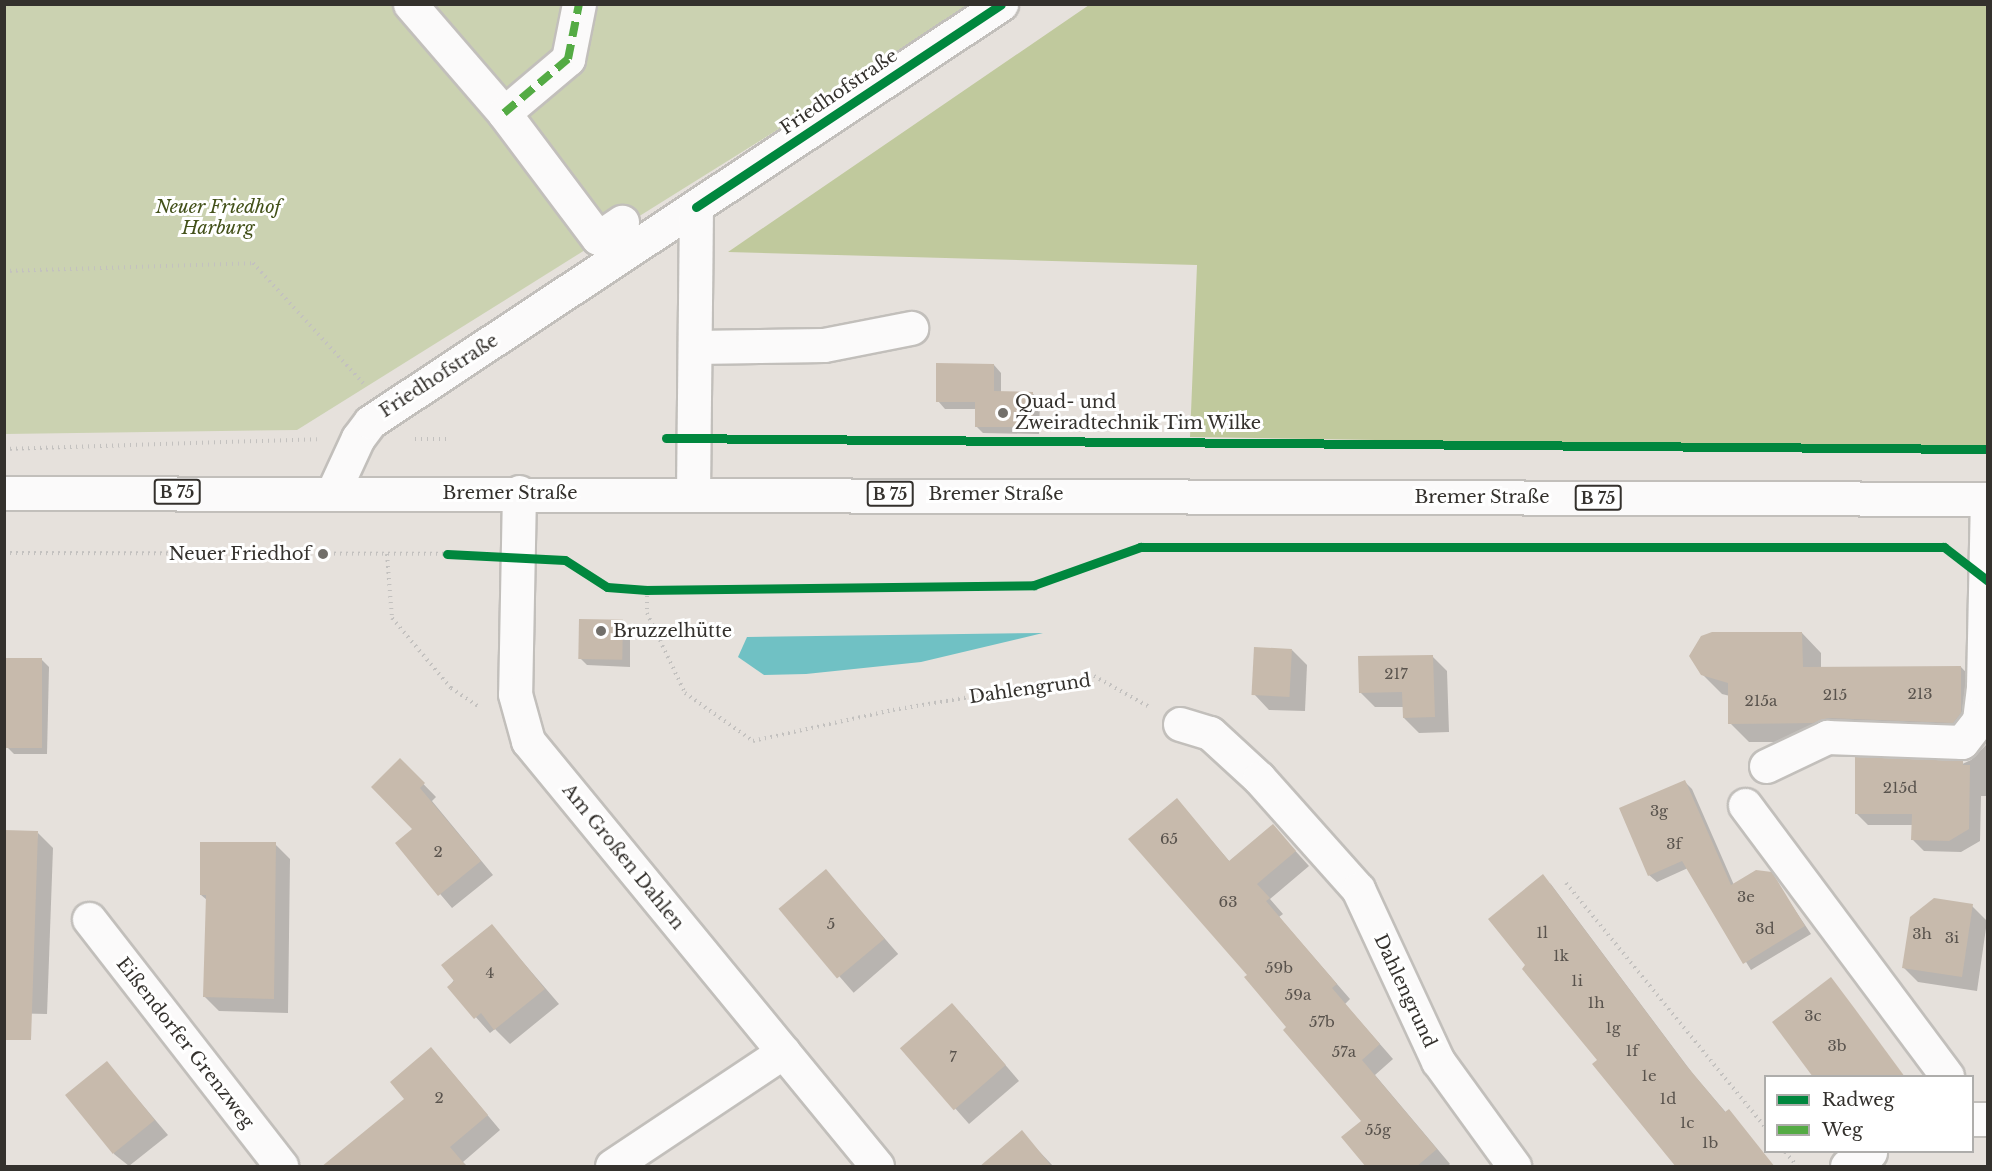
<!DOCTYPE html>
<meta charset="utf-8">
<style>
body{margin:0}
#map{position:relative;width:1992px;height:1171px;overflow:hidden;background:#e6e1dc;font-family:"Libre Baskerville",serif}
div>[style]{position:absolute}
[style*='--x']{left:calc(var(--x)*1px);top:calc(var(--y)*1px);width:calc(var(--w)*1px);rotate:calc(var(--a)*1deg)}
.green>*{inset:0;background:#cbd2b1}
.forest>*{inset:0;background:#c0c99d}
.water>*{inset:0;background:#70c1c4}
.shadow>*{inset:0;background:#0003;transform-origin:0 0}
.building>*{inset:0;background:#c7baac;transform-origin:0 0}
.path>*{height:4px;margin-top:-2px;transform-origin:0;background:repeating-linear-gradient(90deg,#c3c1bf 0 1.5px,transparent 0 6px)}
.roads{filter:drop-shadow(2px 0 #c2bfbb) drop-shadow(-2px 0 #c2bfbb) drop-shadow(0 2px #c2bfbb) drop-shadow(0 -2px #c2bfbb)}
.minor>*{height:33px;margin:-16.5px;padding:0 16.5px;transform-origin:16.5px;border-radius:16.5px;background:#fbfafa}
.major>*{height:33px;margin:-16.5px;padding:0 16.5px;transform-origin:16.5px;border-radius:16.5px;background:#fbfafa}
.quiet>*{height:8px;margin-top:-4px;transform-origin:0;background:repeating-linear-gradient(90deg,#54ab44 0 15px,transparent 0 23px)}
.cycleway>*{height:9px;margin:-4.5px;padding:0 4.5px;transform-origin:4.5px;border-radius:4.5px;background:#00873e}
.dots>*{width:16px;height:16px;translate:-50% -50%;box-sizing:border-box;border:3px solid #fff;border-radius:50%}
span{translate:-50% -50%;white-space:nowrap;text-align:center;line-height:1.15;-webkit-text-stroke:6px #fff;paint-order:stroke}
.number-label{font-size:15px;color:#59534d}
.number-label span{-webkit-text-stroke-width:0}
.shield-label span{padding:2px 4px;background:#fff;border:2px solid;border-radius:4px;-webkit-text-stroke-width:0}
.shield-label{font-size:16px;color:#34312d;font-weight:700}
.street-label{font-size:18px;color:#34312d}
.park-label{font-size:18px;color:#43511a;font-style:italic}
.poi-label{font-size:18px;color:#34312d}
.left{translate:0 -50%;text-align:left}
.right{translate:-100% -50%;text-align:right}
.frame{position:absolute;inset:0;border:6px solid #34312d;pointer-events:none}
.legend{position:absolute;left:1764px;top:1075px;width:210px;height:78px;box-sizing:border-box;background:#fff;border:2px solid #aeadab;margin:0;padding:8px 10px;list-style:none;font-size:18px;color:#34312d}
.legend li{display:flex;align-items:center;gap:12px;height:30px}
.legend b{width:30px;border:2px solid #aeadab}
</style>
<div id="map">
<div class="green">
<div style="clip-path:polygon(4px 5px,977px 5px,297px 430px,5px 434px)"></div>
</div>
<div class="forest">
<div style="clip-path:polygon(1089px 5px,1987px 5px,1987px 450px,1190px 437px,1197px 265px,728px 252px)"></div>
</div>
<div class="water">
<div style="clip-path:polygon(1043px 633px,921px 662px,806px 674px,764px 675px,738px 657px,747px 637px)"></div>
</div>
<div class="shadow">
<div style="clip-path:polygon(994px 365px,1001px 373px,1001px 393px,1032px 393px,1040px 400px,1039px 434px,983px 433px,976px 426px,976px 409px,945px 409px,938px 401px)"></div>
<div style="clip-path:polygon(623px 622px,630px 629px,630px 667px,587px 665px,580px 658px)"></div>
<div style="clip-path:polygon(1802px 633px,1821px 653px,1821px 668px,1961px 667px,1980px 687px,1980px 732px,1832px 742px,1749px 742px,1730px 723px,1730px 696px,1722px 694px,1702px 674px)"></div>
<div style="clip-path:polygon(1292px 650px,1307px 665px,1305px 711px,1269px 710px,1254px 694px)"></div>
<div style="clip-path:polygon(1432px 656px,1447px 671px,1449px 732px,1419px 733px,1404px 718px,1404px 707px,1375px 707px,1360px 692px)"></div>
<div style="clip-path:polygon(41px 659px,49px 667px,47px 754px,14px 754px,7px 747px)"></div>
<div style="clip-path:polygon(1988px 743px,1988px 796px,1981px 796px,1980px 841px,1961px 852px,1924px 851px,1913px 840px,1913px 825px,1868px 825px,1856px 813px,1971px 760px)"></div>
<div style="clip-path:polygon(400px 760px,436px 797px,432px 801px,493px 875px,452px 908px,397px 843px,414px 829px)"></div>
<div style="clip-path:polygon(1685px 782px,1692px 789px,1734px 885px,1771px 874px,1811px 934px,1751px 970px,1688px 868px,1657px 882px,1649px 875px)"></div>
<div style="clip-path:polygon(1177px 800px,1230px 862px,1273px 826px,1309px 866px,1270px 899px,1283px 914px,1279px 917px,1350px 999px,1345px 1004px,1393px 1059px,1375px 1075px,1450px 1164px,1448px 1166px,1368px 1166px,1363px 1121px,1249px 975px)"></div>
<div style="clip-path:polygon(38px 833px,53px 848px,47px 1014px,4px 1013px)"></div>
<div style="clip-path:polygon(275px 844px,290px 859px,288px 1013px,219px 1011px,204px 996px,207px 900px,201px 895px)"></div>
<div style="left:826px;top:871px;width:110px;height:59px;rotate:49deg"></div>
<div style="clip-path:polygon(1550px 883px,1693px 1074px,1772px 1166px,1599px 1061px)"></div>
<div style="clip-path:polygon(1972px 906px,1987px 921px,1977px 991px,1918px 982px,1903px 967px)"></div>
<div style="clip-path:polygon(492px 926px,559px 1004px,510px 1044px,495px 1029px,490px 1033px,449px 987px)"></div>
<div style="clip-path:polygon(967px 1020px,1019px 1081px,969px 1124px,902px 1048px)"></div>
<div style="clip-path:polygon(107px 1063px,168px 1135px,129px 1166px,114px 1154px)"></div>
<div style="clip-path:polygon(444px 1063px,500px 1130px,463px 1162px,467px 1166px,335px 1166px)"></div>
<div style="clip-path:polygon(1021px 1132px,1053px 1166px,981px 1166px)"></div>
</div>
<div class="building">
<div style="clip-path:polygon(936px 363px,994px 364px,994px 391px,1033px 392px,1033px 427px,975px 427px,975px 402px,936px 402px)"></div>
<div style="left:579px;top:619px;width:44px;height:40px;rotate:1deg"></div>
<div style="clip-path:polygon(1712px 632px,1802px 632px,1803px 667px,1961px 666px,1961px 713px,1953px 723px,1828px 718px,1813px 723px,1728px 724px,1728px 683px,1701px 675px,1689px 656px,1701px 636px)"></div>
<div style="left:1254px;top:647px;width:38px;height:48px;rotate:3deg"></div>
<div style="clip-path:polygon(1433px 655px,1435px 717px,1403px 718px,1402px 692px,1359px 693px,1358px 656px)"></div>
<div style="left:4px;top:658px;width:38px;height:90px"></div>
<div style="clip-path:polygon(1855px 757px,1963px 761px,1963px 765px,1970px 765px,1969px 829px,1949px 841px,1911px 840px,1912px 814px,1855px 814px)"></div>
<div style="clip-path:polygon(400px 758px,425px 783px,420px 788px,481px 861px,438px 896px,395px 843px,412px 829px,371px 787px)"></div>
<div style="clip-path:polygon(1685px 780px,1731px 885px,1756px 870px,1772px 872px,1805px 926px,1743px 964px,1682px 861px,1648px 876px,1619px 808px)"></div>
<div style="clip-path:polygon(1177px 798px,1229px 861px,1273px 824px,1296px 851px,1257px 884px,1270px 898px,1266px 901px,1337px 984px,1332px 988px,1380px 1044px,1362px 1060px,1437px 1149px,1416px 1167px,1366px 1167px,1341px 1137px,1361px 1121px,1283px 1030px,1286px 1027px,1244px 977px,1247px 975px,1128px 839px)"></div>
<div style="clip-path:polygon(4px 830px,38px 831px,31px 1040px,4px 1040px)"></div>
<div style="clip-path:polygon(200px 842px,276px 842px,274px 999px,203px 997px,206px 895px,200px 895px)"></div>
<div style="left:826px;top:869px;width:91px;height:62px;rotate:50deg"></div>
<div style="clip-path:polygon(1543px 874px,1686px 1065px,1725px 1112px,1729px 1109px,1775px 1167px,1676px 1167px,1592px 1064px,1597px 1060px,1522px 969px,1525px 965px,1488px 919px)"></div>
<div style="clip-path:polygon(1934px 898px,1973px 904px,1962px 977px,1902px 968px,1910px 917px)"></div>
<div style="clip-path:polygon(492px 924px,545px 989px,494px 1030px,481px 1013px,474px 1019px,447px 987px,454px 981px,441px 965px)"></div>
<div style="clip-path:polygon(1831px 977px,1855px 1009px,1905px 1077px,1813px 1077px,1772px 1022px)"></div>
<div style="left:952px;top:1003px;width:82px;height:69px;rotate:49deg"></div>
<div style="clip-path:polygon(431px 1047px,488px 1115px,450px 1147px,467px 1167px,321px 1167px,404px 1099px,390px 1082px)"></div>
<div style="left:107px;top:1061px;width:76px;height:54px;rotate:51deg"></div>
<div style="clip-path:polygon(1022px 1130px,1052px 1167px,979px 1167px)"></div>
</div>
<div class="path">
<div style="--x:4;--y:271;--w:249;--a:-1.8"></div>
<div style="--x:253;--y:263;--w:163;--a:47.5"></div>
<div style="--x:415;--y:439;--w:32;--a:0"></div>
<div style="--x:4;--y:449;--w:313;--a:-1.8"></div>
<div style="--x:4;--y:553;--w:443;--a:0.1"></div>
<div style="--x:387;--y:554;--w:64;--a:85.5"></div>
<div style="--x:392;--y:618;--w:92;--a:49.9"></div>
<div style="--x:451;--y:688;--w:32;--a:34"></div>
<div style="--x:647;--y:590;--w:23;--a:90"></div>
<div style="--x:647;--y:613;--w:89;--a:64.6"></div>
<div style="--x:685;--y:693;--w:83;--a:35.2"></div>
<div style="--x:753;--y:741;--w:143;--a:-12.5"></div>
<div style="--x:893;--y:710;--w:204;--a:-9.6"></div>
<div style="--x:1094;--y:676;--w:62;--a:29.1"></div>
<div style="--x:1566;--y:883;--w:316;--a:50.8"></div>
<div style="--x:1785;--y:1152;--w:18;--a:49"></div>
</div>
<div class="roads">
<div class="minor">
<div style="--x:410;--y:4;--w:144;--a:49.2"></div>
<div style="--x:504;--y:113;--w:156;--a:53.1"></div>
<div style="--x:598;--y:238;--w:29;--a:-34"></div>
<div style="--x:504;--y:113;--w:84;--a:-40.2"></div>
<div style="--x:568;--y:59;--w:56;--a:-78.7"></div>
<div style="--x:695;--y:347;--w:129;--a:-0.9"></div>
<div style="--x:824;--y:345;--w:89;--a:-11.1"></div>
<div style="--x:333;--y:492;--w:60;--a:-65.2"></div>
<div style="--x:358;--y:438;--w:20;--a:-53"></div>
<div style="--x:370;--y:422;--w:757;--a:-33.52"></div>
<div style="--x:519;--y:492;--w:202;--a:91.1"></div>
<div style="--x:515;--y:694;--w:49;--a:74.5"></div>
<div style="--x:528;--y:741;--w:550;--a:50.61"></div>
<div style="--x:693;--y:493;--w:286;--a:-89.4"></div>
<div style="--x:1180;--y:724;--w:31;--a:17"></div>
<div style="--x:1210;--y:733;--w:67;--a:42.6"></div>
<div style="--x:1259;--y:778;--w:149;--a:48.3"></div>
<div style="--x:1358;--y:889;--w:190;--a:65.1"></div>
<div style="--x:1438;--y:1061;--w:130;--a:54.1"></div>
<div style="--x:1766;--y:766;--w:68;--a:-25.4"></div>
<div style="--x:1827;--y:737;--w:135;--a:2.1"></div>
<div style="--x:1962;--y:742;--w:28;--a:-52"></div>
<div style="--x:1979;--y:720;--w:33;--a:-83"></div>
<div style="--x:1983;--y:687;--w:188;--a:-88.8"></div>
<div style="--x:1745;--y:805;--w:338;--a:53.3"></div>
<div style="--x:89;--y:919;--w:313;--a:52.1"></div>
<div style="--x:1972;--y:1119;--w:16;--a:0"></div>
<div style="--x:612;--y:1166;--w:206;--a:-33.7"></div>
<div style="--x:1847;--y:1166;--w:27;--a:-31"></div>
</div>
<div class="major">
<div style="--x:4;--y:493;--w:1984;--a:0.17"></div>
</div>
</div>
<div class="quiet">
<div style="--x:504;--y:113;--w:84;--a:-40.2"></div>
<div style="--x:568;--y:59;--w:56;--a:-78.7"></div>
</div>
<div class="cycleway">
<div style="--x:696;--y:207;--w:366;--a:-33.6"></div>
<div style="--x:666;--y:438;--w:1322;--a:0.48"></div>
<div style="--x:447;--y:554;--w:118;--a:2.9"></div>
<div style="--x:565;--y:560;--w:50;--a:32.7"></div>
<div style="--x:607;--y:587;--w:40;--a:4.3"></div>
<div style="--x:647;--y:590;--w:387;--a:-0.7"></div>
<div style="--x:1034;--y:585;--w:113;--a:-19.7"></div>
<div style="--x:1140;--y:547;--w:804;--a:0"></div>
<div style="--x:1944;--y:547;--w:56;--a:37.7"></div>
</div>
<div class="dots">
<div style="left:1003px;top:413px;background:#726f6a"></div>
<div style="left:323px;top:554px;background:#726f6a"></div>
<div style="left:601px;top:631px;background:#726f6a"></div>
</div>
<div class="number-label">
<span style="left:1396px;top:674px">217</span>
<span style="left:1920px;top:694px">213</span>
<span style="left:1835px;top:695px">215</span>
<span style="left:1761px;top:701px">215a</span>
<span style="left:1900px;top:788px">215d</span>
<span style="left:1659px;top:811px">3g</span>
<span style="left:1169px;top:839px">65</span>
<span style="left:1674px;top:844px">3f</span>
<span style="left:438px;top:852px">2</span>
<span style="left:1746px;top:897px">3e</span>
<span style="left:1228px;top:902px">63</span>
<span style="left:831px;top:924px">5</span>
<span style="left:1765px;top:929px">3d</span>
<span style="left:1542px;top:933px">1l</span>
<span style="left:1922px;top:934px">3h</span>
<span style="left:1952px;top:938px">3i</span>
<span style="left:1561px;top:956px">1k</span>
<span style="left:1279px;top:968px">59b</span>
<span style="left:490px;top:973px">4</span>
<span style="left:1577px;top:981px">1i</span>
<span style="left:1298px;top:995px">59a</span>
<span style="left:1596px;top:1003px">1h</span>
<span style="left:1813px;top:1016px">3c</span>
<span style="left:1322px;top:1022px">57b</span>
<span style="left:1613px;top:1028px">1g</span>
<span style="left:1837px;top:1046px">3b</span>
<span style="left:1632px;top:1051px">1f</span>
<span style="left:1344px;top:1052px">57a</span>
<span style="left:953px;top:1057px">7</span>
<span style="left:1649px;top:1076px">1e</span>
<span style="left:439px;top:1098px">2</span>
<span style="left:1668px;top:1099px">1d</span>
<span style="left:1687px;top:1123px">1c</span>
<span style="left:1378px;top:1130px">55g</span>
<span style="left:1710px;top:1143px">1b</span>
</div>
<div class="shield-label">
<span style="left:177px;top:492px">B 75</span>
<span style="left:890px;top:494px">B 75</span>
<span style="left:1598px;top:498px">B 75</span>
</div>
<div class="street-label">
<span style="left:839px;top:92px;rotate:-34deg">Friedhofstraße</span>
<span style="left:439px;top:376px;rotate:-33deg">Friedhofstraße</span>
<span style="left:510px;top:493px">Bremer Straße</span>
<span style="left:996px;top:494px">Bremer Straße</span>
<span style="left:1482px;top:497px">Bremer Straße</span>
<span style="left:1030px;top:689px;rotate:-8deg">Dahlengrund</span>
<span style="left:623px;top:857px;rotate:51deg">Am Großen Dahlen</span>
<span style="left:1405px;top:991px;rotate:65deg">Dahlengrund</span>
<span style="left:185px;top:1043px;rotate:52deg">Eißendorfer Grenzweg</span>
</div>
<div class="park-label">
<span style="left:218px;top:218px">Neuer Friedhof<br>Harburg</span>
</div>
<div class="poi-label">
<span class="left" style="left:1015px;top:413px">Quad- und<br>Zweiradtechnik Tim Wilke</span>
<span class="right" style="left:311px;top:554px">Neuer Friedhof</span>
<span class="left" style="left:613px;top:631px">Bruzzelhütte</span>
</div>
<div class="frame"></div>
<ul class="legend">
<li><b style="height:8px;background:#00873e"></b>Radweg</li>
<li><b style="height:8px;background:#54ab44"></b>Weg</li>
</ul>
</div>
